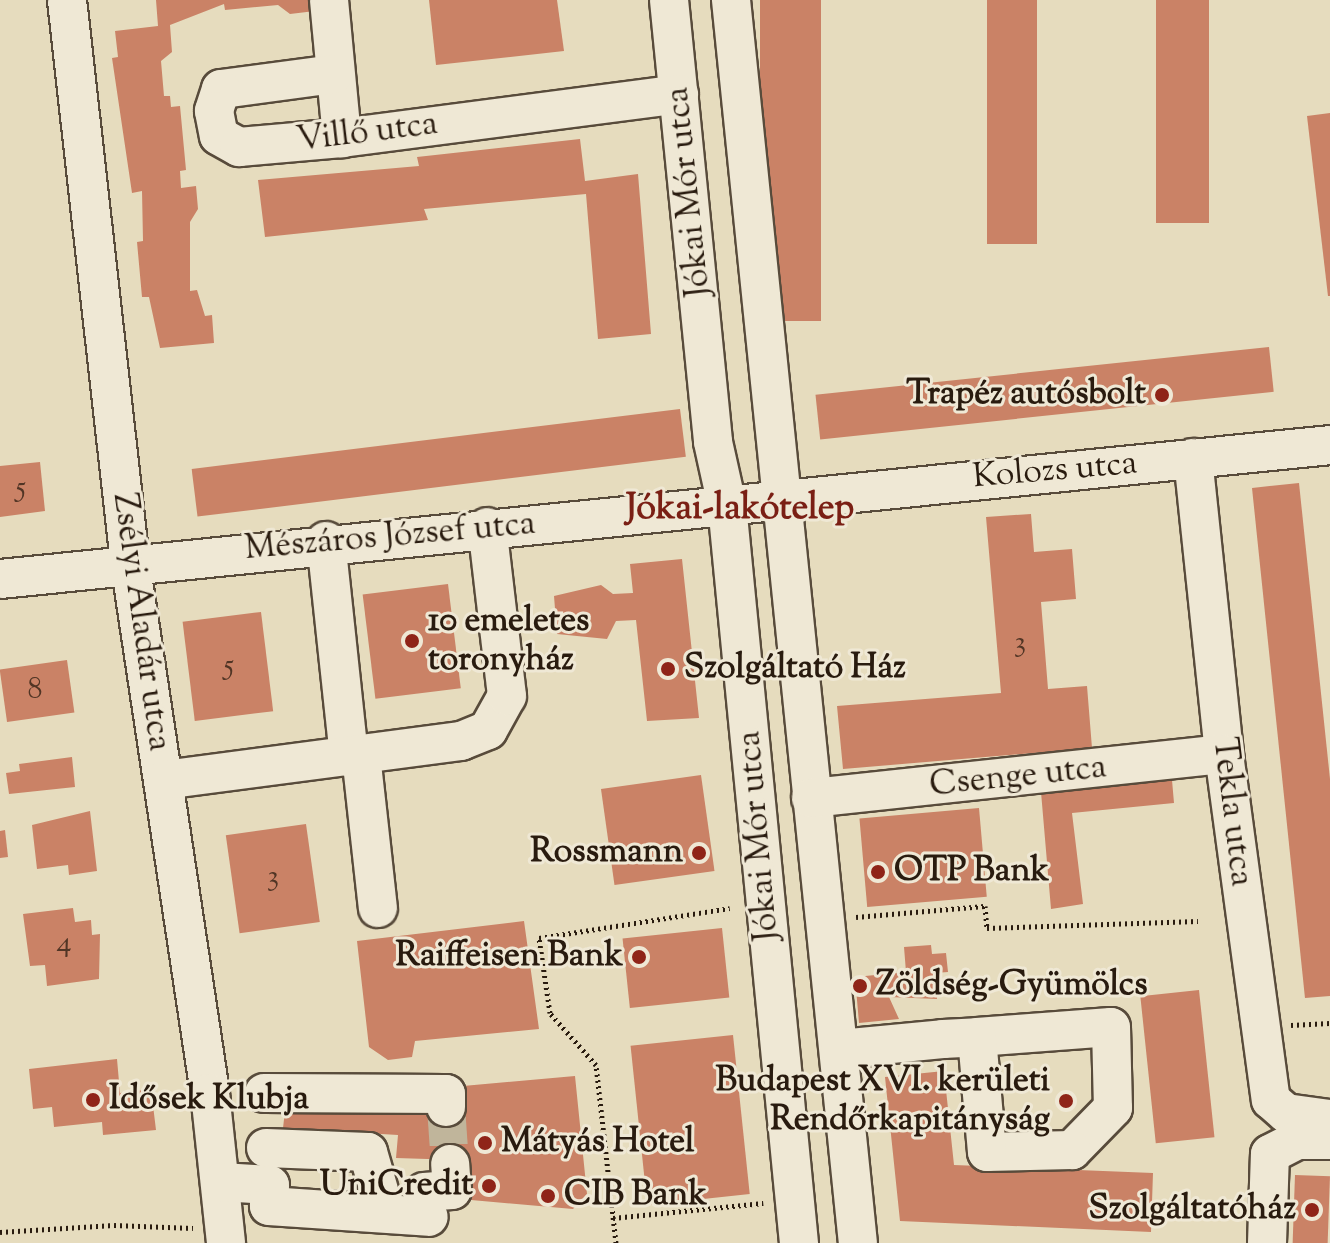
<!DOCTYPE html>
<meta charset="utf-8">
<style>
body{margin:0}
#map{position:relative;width:1330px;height:1243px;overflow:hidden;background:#e6dcbe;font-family:"Sorts Mill Goudy",serif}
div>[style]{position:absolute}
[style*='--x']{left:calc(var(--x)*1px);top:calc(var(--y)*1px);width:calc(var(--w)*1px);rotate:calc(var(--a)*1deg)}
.building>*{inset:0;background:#ca8266;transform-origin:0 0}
.minor-tunnel>*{height:38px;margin-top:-19px;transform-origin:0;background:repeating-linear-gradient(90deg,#c0b59b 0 38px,transparent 0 57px)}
.path>*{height:5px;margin-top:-2.5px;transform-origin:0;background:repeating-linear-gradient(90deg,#291b0f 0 2px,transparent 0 6px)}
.roads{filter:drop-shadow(2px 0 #584b3b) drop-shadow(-2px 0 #584b3b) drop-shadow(0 2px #584b3b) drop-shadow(0 -2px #584b3b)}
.minor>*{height:38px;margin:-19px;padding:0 19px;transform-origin:19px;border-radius:19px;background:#efe8d5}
.dots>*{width:22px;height:22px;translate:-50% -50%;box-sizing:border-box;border:4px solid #efe8d5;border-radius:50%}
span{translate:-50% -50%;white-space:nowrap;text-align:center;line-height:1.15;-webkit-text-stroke:6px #efe8d5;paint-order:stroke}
.number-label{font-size:30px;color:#513525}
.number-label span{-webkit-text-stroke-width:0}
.street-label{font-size:34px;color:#291b0f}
.poi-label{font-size:34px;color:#291b0f;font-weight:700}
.right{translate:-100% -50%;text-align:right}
.left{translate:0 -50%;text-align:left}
.neighbourhood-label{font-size:36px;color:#7a1f14;font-weight:700}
</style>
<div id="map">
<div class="building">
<div style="clip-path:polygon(156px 0,313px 0,315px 11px,290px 14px,278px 5px,225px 10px,224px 4px,170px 25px,172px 52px,161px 61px,164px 96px,170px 96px,171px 107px,180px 106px,186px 170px,180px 171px,181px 188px,196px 186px,198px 209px,190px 222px,190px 291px,197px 290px,205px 316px,212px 315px,214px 343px,160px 348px,149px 297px,142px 297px,137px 242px,143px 241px,142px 191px,132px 193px,112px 58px,118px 57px,115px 31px,158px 26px)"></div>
<div style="clip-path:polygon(429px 0,557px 0,564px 51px,436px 65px)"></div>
<div style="left:760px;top:0;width:61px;height:321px"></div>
<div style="left:987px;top:0;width:50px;height:244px"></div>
<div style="left:1156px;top:0;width:53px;height:223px"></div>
<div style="clip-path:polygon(1330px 113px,1330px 296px,1328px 296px,1307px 116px)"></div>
<div style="clip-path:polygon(580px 139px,585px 181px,638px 174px,651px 334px,598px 339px,586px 194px,424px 209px,428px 220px,265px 237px,258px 180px,419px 166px,417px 157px)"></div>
<div style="left:1269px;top:347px;width:45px;height:456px;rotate:84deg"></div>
<div style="left:680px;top:409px;width:48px;height:492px;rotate:83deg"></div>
<div style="clip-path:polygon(40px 462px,45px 511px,0 517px,0 466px)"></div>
<div style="clip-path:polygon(1299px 483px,1330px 779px,1330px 996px,1305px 998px,1252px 488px)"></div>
<div style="clip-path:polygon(1031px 514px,1034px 552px,1072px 549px,1076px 599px,1041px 602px,1048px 689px,1087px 686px,1092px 748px,843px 769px,837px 706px,1001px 693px,986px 517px)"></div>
<div style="clip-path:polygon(682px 559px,699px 718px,647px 721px,636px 620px,616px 621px,607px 639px,557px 634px,554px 596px,601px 585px,613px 594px,633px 593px,630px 564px)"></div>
<div style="left:448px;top:584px;width:105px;height:86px;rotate:83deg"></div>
<div style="left:261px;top:612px;width:100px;height:79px;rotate:83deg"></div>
<div style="left:67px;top:660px;width:53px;height:68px;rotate:82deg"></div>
<div style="clip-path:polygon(72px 757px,75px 787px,9px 794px,6px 773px,20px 771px,19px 764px)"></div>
<div style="left:701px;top:775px;width:97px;height:101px;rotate:82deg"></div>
<div style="clip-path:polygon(1172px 780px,1174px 803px,1072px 813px,1083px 904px,1051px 909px,1041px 792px)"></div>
<div style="left:979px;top:808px;width:89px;height:120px;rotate:85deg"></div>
<div style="clip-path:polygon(90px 811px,97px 871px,69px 875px,68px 865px,37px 869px,32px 825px)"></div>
<div style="left:306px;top:824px;width:99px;height:81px;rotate:82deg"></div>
<div style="clip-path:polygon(5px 830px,8px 857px,0 858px,0 831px)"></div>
<div style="clip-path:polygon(73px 908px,75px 922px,91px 920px,92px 935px,100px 934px,99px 979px,47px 986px,45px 965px,30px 966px,23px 914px)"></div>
<div style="clip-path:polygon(524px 921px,539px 1029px,415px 1041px,412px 1057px,388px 1060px,369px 1047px,357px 941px)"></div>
<div style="left:722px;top:928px;width:70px;height:100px;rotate:84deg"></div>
<div style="clip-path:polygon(931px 945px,932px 954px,946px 953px,948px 972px,935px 973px,937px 999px,889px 997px,899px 1019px,859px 1023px,855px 977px,906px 972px,904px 947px)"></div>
<div style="left:1199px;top:990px;width:148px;height:59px;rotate:84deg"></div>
<div style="left:733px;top:1035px;width:160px;height:103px;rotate:84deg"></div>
<div style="clip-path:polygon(117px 1059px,120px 1093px,151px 1089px,156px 1130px,103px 1135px,102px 1122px,54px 1127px,52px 1107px,33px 1109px,29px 1069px)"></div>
<div style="clip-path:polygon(944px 1071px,954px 1165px,1153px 1173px,1151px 1232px,900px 1221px,885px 1077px)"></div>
<div style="clip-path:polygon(575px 1076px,587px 1194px,573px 1209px,460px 1199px,459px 1160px,396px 1158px,398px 1135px,283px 1128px,286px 1102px)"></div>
<div style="left:1295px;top:1175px;width:35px;height:68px;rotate:2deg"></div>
</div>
<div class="minor-tunnel">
<div style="--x:446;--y:1107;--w:57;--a:86"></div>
</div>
<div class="path">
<div style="--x:856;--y:917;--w:129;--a:-4.9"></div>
<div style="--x:985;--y:906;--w:22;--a:85"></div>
<div style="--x:987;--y:928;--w:211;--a:-1.9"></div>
<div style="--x:1291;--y:1025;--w:39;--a:-3"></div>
<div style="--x:613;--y:1218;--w:151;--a:-5.7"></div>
<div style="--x:0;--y:1232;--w:114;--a:-3.5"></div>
<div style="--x:114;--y:1225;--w:79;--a:2.2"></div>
<div style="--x:616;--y:1243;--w:179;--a:-96.4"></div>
<div style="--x:596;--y:1065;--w:69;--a:-131.5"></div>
<div style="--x:550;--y:1013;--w:76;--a:-98.3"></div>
<div style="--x:539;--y:938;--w:193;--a:-8.9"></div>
</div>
<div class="roads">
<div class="minor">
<div style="--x:67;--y:0;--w:566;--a:83.6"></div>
<div style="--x:130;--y:562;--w:537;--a:81.43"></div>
<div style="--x:210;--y:1093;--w:151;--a:83.9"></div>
<div style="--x:329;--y:0;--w:139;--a:84.6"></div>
<div style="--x:669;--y:0;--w:444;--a:84.3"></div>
<div style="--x:713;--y:442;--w:65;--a:77.5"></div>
<div style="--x:727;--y:505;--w:742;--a:84.43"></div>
<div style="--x:731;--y:0;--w:1249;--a:84.17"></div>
<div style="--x:334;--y:74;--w:114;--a:172.4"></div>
<div style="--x:221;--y:89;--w:23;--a:108"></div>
<div style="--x:214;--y:111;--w:25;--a:79"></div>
<div style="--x:219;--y:136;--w:23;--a:29"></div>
<div style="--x:239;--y:147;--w:103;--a:-5"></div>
<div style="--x:342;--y:138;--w:340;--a:-7.4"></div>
<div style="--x:1193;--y:458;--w:298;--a:84"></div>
<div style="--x:1224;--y:754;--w:349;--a:82.3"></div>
<div style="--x:1271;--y:1100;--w:20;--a:41"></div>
<div style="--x:1286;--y:1113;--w:44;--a:7.8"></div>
<div style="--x:326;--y:541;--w:217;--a:83.9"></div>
<div style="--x:0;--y:579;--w:1337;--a:-5.75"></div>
<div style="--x:361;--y:755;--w:154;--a:83.7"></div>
<div style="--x:164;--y:780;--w:300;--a:-7.5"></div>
<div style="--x:461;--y:741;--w:29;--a:-22"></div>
<div style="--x:488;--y:730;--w:39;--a:-61"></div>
<div style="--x:507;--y:696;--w:170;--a:-96.7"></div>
<div style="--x:811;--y:798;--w:415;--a:-6.1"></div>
<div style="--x:840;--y:1049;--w:103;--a:-5.5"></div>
<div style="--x:943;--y:1039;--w:34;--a:-3"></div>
<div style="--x:977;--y:1037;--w:134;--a:-4.3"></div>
<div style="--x:1111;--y:1027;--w:81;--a:88.6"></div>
<div style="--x:1113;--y:1108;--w:59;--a:134.3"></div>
<div style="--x:1072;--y:1150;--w:85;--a:178.7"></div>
<div style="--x:987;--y:1152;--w:115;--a:-95"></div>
<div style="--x:264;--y:1093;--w:182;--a:0.3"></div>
<div style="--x:446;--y:1094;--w:13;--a:90"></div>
<div style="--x:266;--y:1148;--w:102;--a:2.2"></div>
<div style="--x:368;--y:1152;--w:40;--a:74"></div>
<div style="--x:221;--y:1182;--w:49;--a:3.5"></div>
<div style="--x:270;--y:1185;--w:21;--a:93"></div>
<div style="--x:269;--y:1206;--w:160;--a:3.9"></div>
<div style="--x:424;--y:1192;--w:28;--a:-4"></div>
<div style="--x:452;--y:1190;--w:26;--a:-94"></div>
<div style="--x:1267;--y:1243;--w:89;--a:-88.1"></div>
<div style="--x:1270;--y:1154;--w:31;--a:-27"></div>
<div style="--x:1298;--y:1140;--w:32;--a:0"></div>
</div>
</div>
<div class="dots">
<div style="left:1162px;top:395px;background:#8f2418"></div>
<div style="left:412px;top:641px;background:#8f2418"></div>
<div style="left:668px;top:669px;background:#8f2418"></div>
<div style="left:699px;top:853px;background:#8f2418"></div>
<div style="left:878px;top:872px;background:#8f2418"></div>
<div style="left:639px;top:957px;background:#8f2418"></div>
<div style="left:860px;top:986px;background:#8f2418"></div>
<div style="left:93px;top:1100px;background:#8f2418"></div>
<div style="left:1066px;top:1101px;background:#8f2418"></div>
<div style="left:485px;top:1143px;background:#8f2418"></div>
<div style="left:489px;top:1186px;background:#8f2418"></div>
<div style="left:548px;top:1196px;background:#8f2418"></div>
<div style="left:1312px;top:1210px;background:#8f2418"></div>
</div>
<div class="number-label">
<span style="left:21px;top:489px">5</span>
<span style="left:1020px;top:644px">3</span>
<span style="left:229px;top:667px">5</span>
<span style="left:35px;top:691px">8</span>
<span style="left:273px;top:878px">3</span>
<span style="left:64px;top:944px">4</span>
</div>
<div class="street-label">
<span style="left:367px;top:133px;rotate:-7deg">Villő utca</span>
<span style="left:689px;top:192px;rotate:-96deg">Jókai Mór utca</span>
<span style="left:1055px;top:471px;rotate:-5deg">Kolozs utca</span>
<span style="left:390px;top:537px;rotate:-5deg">Mészáros József utca</span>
<span style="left:141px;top:622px;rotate:82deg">Zsélyi Aladár utca</span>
<span style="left:1018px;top:777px;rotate:-6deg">Csenge utca</span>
<span style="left:1232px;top:812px;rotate:83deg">Tekla utca</span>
<span style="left:759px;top:836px;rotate:-95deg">Jókai Mór utca</span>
</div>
<div class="poi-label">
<span class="right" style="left:1146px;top:395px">Trapéz autósbolt</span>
<span class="left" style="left:428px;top:641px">10 emeletes<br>toronyház</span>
<span class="left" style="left:684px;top:669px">Szolgáltató Ház</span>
<span class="right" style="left:683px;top:853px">Rossmann</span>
<span class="left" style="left:894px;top:872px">OTP Bank</span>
<span class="right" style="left:623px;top:957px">Raiffeisen Bank</span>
<span class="left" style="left:876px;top:986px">Zöldség-Gyümölcs</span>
<span class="right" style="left:1050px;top:1101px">Budapest XVI. kerületi<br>Rendőrkapitányság</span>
<span class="left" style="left:109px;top:1100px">Idősek Klubja</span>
<span class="left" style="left:501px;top:1143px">Mátyás Hotel</span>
<span class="right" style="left:473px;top:1186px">UniCredit</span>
<span class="left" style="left:564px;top:1196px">CIB Bank</span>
<span class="right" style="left:1296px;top:1210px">Szolgáltatóház</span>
</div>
<div class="neighbourhood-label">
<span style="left:740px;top:510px">Jókai-lakótelep</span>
</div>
</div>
